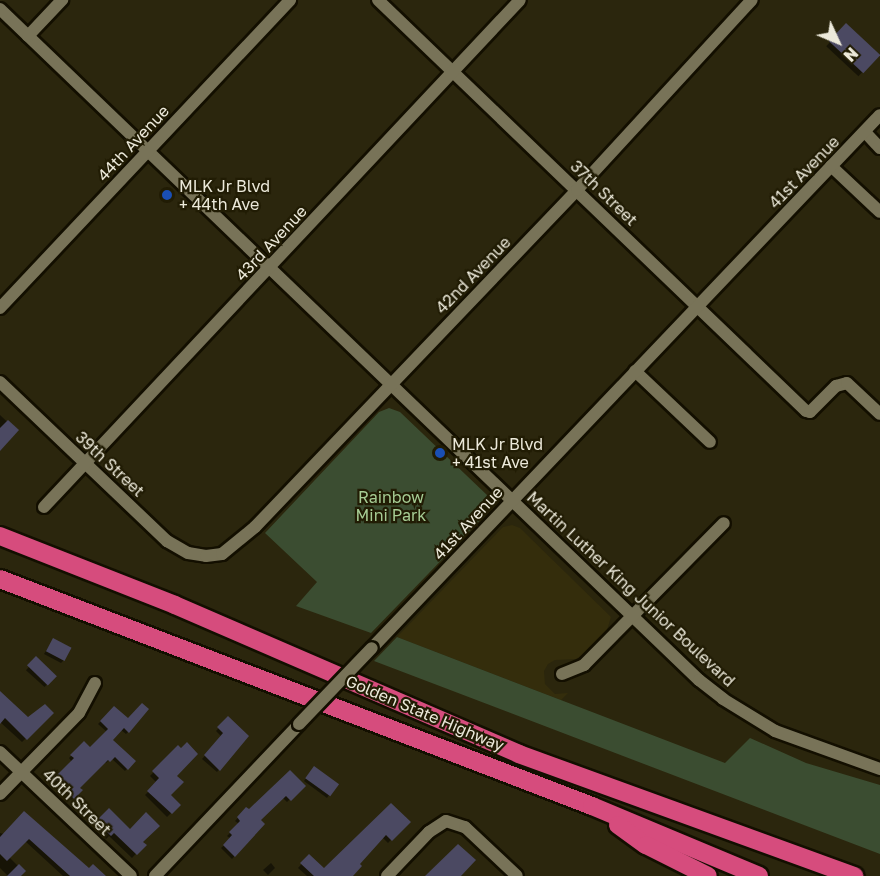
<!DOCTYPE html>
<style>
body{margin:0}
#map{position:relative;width:880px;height:876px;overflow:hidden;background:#2b260d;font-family:"Golos Text",sans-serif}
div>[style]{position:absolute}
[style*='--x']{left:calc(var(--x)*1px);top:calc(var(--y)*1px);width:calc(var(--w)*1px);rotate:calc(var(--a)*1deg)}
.built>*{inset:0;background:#342d0c}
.green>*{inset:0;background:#3b4d31}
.shadow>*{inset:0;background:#0007;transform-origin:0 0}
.building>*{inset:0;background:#4b4962;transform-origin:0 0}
.roads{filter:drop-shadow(2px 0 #130f00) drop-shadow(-2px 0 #130f00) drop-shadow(0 2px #130f00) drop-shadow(0 -2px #130f00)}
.minor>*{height:12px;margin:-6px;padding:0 6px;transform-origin:6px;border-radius:6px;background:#787358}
.highway>*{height:18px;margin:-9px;padding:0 9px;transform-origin:9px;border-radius:9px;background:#d64c7d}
.bridges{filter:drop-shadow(2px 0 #130f00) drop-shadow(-2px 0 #130f00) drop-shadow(0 2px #130f00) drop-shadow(0 -2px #130f00)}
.minor-bridge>*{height:12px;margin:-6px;padding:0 6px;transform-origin:6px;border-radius:6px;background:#787358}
.dots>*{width:16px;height:16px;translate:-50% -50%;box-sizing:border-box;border:3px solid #211c04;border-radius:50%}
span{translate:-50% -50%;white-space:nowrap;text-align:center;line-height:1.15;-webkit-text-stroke:4.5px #211c04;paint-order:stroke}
.street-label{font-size:16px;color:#ece9da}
.poi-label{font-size:16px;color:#ece9da}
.left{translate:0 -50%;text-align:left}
.park-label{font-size:16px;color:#a6cc94}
.north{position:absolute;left:808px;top:12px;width:60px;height:60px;-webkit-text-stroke:4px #211c04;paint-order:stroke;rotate:134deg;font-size:16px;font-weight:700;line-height:24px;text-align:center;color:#ece9da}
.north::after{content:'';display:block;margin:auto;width:21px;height:27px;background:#ece9da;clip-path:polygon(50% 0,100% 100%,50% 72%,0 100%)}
</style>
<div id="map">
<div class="built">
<div style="clip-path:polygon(512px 525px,520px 528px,611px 617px,607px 630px,581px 656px,576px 659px,555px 660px,548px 664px,544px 671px,545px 684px,555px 694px,568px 693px,561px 700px,397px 637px,503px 527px)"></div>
</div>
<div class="green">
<div style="clip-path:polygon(389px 408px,400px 412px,487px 495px,490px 504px,487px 513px,371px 633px,296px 606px,317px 582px,265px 533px,379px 412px)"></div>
<div style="clip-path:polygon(397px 637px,725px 763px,750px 738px,806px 763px,880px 785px,880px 854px,374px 661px)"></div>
</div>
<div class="shadow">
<div style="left:846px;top:25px;width:44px;height:29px;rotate:43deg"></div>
<div style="clip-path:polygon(0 415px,17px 431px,0 448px)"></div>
<div style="clip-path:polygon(53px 640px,64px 660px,61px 663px,44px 654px)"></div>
<div style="left:36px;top:659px;width:25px;height:15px;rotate:42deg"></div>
<div style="clip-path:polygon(0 692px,28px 719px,52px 713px,22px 742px,0 722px)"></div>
<div style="clip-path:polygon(114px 708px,128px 732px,126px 734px,121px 730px,111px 740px,134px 761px,125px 771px,111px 758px,106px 763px,104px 761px,78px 788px,81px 790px,71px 800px,52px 781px,72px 762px,69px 758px,84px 743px,90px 749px,107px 732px,98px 724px)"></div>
<div style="clip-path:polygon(228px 718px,247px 736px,217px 772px,202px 759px,222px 737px,216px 731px)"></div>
<div style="clip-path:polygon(178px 747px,175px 776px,169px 795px,179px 805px,167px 817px,145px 795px,157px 783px,150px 776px)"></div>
<div style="clip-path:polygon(312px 770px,329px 795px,327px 798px,304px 781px)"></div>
<div style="clip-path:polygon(304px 786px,287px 802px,282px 797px,259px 820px,263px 825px,232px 859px,221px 848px,231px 839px,227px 836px,239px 824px,235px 821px,246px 809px,249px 812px)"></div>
<div style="clip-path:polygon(109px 810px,144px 845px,132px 858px,109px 836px,106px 839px,93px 826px)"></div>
<div style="clip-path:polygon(24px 813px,89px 870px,103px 876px,63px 876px,25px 841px,9px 857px,24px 872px,19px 876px,8px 876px,0 868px,0 833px,4px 834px)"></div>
<div style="clip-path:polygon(408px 822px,388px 843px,382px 837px,349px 876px,307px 876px,298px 868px,309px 856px,324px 870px)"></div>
<div style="clip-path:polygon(271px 863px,275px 868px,268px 875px,263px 870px)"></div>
</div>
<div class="building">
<div style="left:846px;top:23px;width:47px;height:25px;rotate:43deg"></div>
<div style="clip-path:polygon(8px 420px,19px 430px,0 451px,0 428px)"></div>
<div style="left:53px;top:638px;width:21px;height:15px;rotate:28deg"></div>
<div style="left:36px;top:656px;width:29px;height:13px;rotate:44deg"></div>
<div style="clip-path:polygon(0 691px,28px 717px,45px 704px,54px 713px,27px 740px,5px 718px,0 724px)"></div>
<div style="clip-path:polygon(142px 703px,149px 709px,129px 733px,124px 728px,113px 740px,136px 761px,128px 770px,115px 757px,110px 762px,108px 760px,80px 788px,83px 790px,74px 799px,54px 778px,74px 758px,70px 755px,84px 741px,90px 747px,108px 729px,100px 721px,114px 706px,128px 718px)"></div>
<div style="clip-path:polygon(228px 716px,249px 736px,220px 771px,204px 755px,223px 733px,217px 727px)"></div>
<div style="clip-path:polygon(187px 742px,198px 754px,177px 776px,184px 782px,171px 795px,181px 805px,172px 814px,147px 791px,159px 778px,152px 771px,178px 745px,181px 748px)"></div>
<div style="left:314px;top:766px;width:31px;height:15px;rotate:36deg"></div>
<div style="clip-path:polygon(290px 770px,306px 786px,291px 801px,286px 796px,261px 820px,265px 824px,235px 857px,223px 845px,232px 835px,229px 832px,240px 821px,237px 817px,246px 807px,249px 809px)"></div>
<div style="clip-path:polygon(391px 803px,411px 822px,392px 841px,386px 835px,360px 864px,362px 866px,353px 876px,314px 876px,300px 863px,309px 854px,324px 868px)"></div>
<div style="clip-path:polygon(109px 808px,130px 829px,146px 812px,160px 826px,143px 842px,147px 845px,137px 855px,114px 833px,111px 836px,96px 821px)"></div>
<div style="clip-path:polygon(24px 811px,89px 868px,93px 864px,106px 876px,70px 876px,29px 839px,7px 861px,0 854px,0 837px)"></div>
<div style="clip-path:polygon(458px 844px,476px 860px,461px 876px,425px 876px)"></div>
<div style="clip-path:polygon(19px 864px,26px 871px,21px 876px,7px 876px)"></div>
</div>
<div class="roads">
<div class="minor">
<div style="--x:378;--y:0;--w:593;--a:43.84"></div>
<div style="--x:806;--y:411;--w:4;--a:14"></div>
<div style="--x:810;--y:412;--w:37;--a:-45"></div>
<div style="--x:836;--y:386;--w:11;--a:-15"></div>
<div style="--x:847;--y:383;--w:45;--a:43.2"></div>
<div style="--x:0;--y:9;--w:969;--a:43.83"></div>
<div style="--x:699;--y:680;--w:31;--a:38"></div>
<div style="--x:723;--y:699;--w:61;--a:31.6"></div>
<div style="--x:775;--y:731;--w:112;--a:19.9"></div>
<div style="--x:28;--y:36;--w:50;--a:-46.6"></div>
<div style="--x:865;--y:132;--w:22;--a:47"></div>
<div style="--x:831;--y:166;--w:67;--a:43.2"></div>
<div style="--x:0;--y:308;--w:423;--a:-46.7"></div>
<div style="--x:635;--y:371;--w:103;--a:43.4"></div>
<div style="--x:0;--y:382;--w:231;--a:43.6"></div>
<div style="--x:167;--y:541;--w:24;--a:30"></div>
<div style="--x:188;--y:553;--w:18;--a:9"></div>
<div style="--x:206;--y:556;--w:16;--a:-7"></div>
<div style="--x:222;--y:554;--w:43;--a:-39.3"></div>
<div style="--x:255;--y:527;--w:466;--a:-46.3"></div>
<div style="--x:577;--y:190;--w:258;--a:-47.4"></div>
<div style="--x:44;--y:507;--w:695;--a:-46.81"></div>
<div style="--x:372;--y:648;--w:736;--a:-46.38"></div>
<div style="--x:562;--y:674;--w:24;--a:-22"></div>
<div style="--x:584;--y:665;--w:199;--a:-45.4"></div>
<div style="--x:0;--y:752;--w:180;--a:43.4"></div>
<div style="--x:0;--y:794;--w:113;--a:-45.7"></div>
<div style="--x:79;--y:713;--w:34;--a:-62"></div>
<div style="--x:155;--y:876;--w:209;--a:-46.5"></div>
<div style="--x:387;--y:876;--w:61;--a:-46.3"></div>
<div style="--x:429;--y:832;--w:20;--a:-33"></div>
<div style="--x:446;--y:821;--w:20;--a:18"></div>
<div style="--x:465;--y:827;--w:71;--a:43.3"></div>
</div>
<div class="highway">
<div style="--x:0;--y:536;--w:188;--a:21.5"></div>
<div style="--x:175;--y:605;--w:375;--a:23.4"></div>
<div style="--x:519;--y:754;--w:357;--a:20"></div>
<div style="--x:0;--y:579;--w:634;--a:20.98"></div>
<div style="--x:592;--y:806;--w:181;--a:22.7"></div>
<div style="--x:618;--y:825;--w:34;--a:36"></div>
<div style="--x:646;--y:845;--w:69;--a:26.6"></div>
</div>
</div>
<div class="bridges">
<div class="minor-bridge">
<div style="--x:299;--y:724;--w:105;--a:-46.2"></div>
</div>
</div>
<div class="dots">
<div style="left:167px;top:195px;background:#1a4fb4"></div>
<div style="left:440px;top:453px;background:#1a4fb4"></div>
</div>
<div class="street-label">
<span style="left:133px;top:143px;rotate:-47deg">44th Avenue</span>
<span style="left:804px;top:172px;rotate:-46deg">41st Avenue</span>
<span style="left:604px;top:193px;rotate:44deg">37th Street</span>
<span style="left:271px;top:243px;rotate:-47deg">43rd Avenue</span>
<span style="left:473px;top:275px;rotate:-46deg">42nd Avenue</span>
<span style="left:110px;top:464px;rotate:43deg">39th Street</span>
<span style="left:468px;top:523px;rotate:-47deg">41st Avenue</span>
<span style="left:631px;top:589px;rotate:43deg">Martin Luther King Junior Boulevard</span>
<span style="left:425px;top:713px;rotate:23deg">Golden State Highway</span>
<span style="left:77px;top:802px;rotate:44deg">40th Street</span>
</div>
<div class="poi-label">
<span class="left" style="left:179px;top:195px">MLK Jr Blvd<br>+ 44th Ave</span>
<span class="left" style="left:452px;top:453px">MLK Jr Blvd<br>+ 41st Ave</span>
</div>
<div class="park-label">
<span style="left:391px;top:506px">Rainbow<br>Mini Park</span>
</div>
<div class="north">N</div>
</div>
